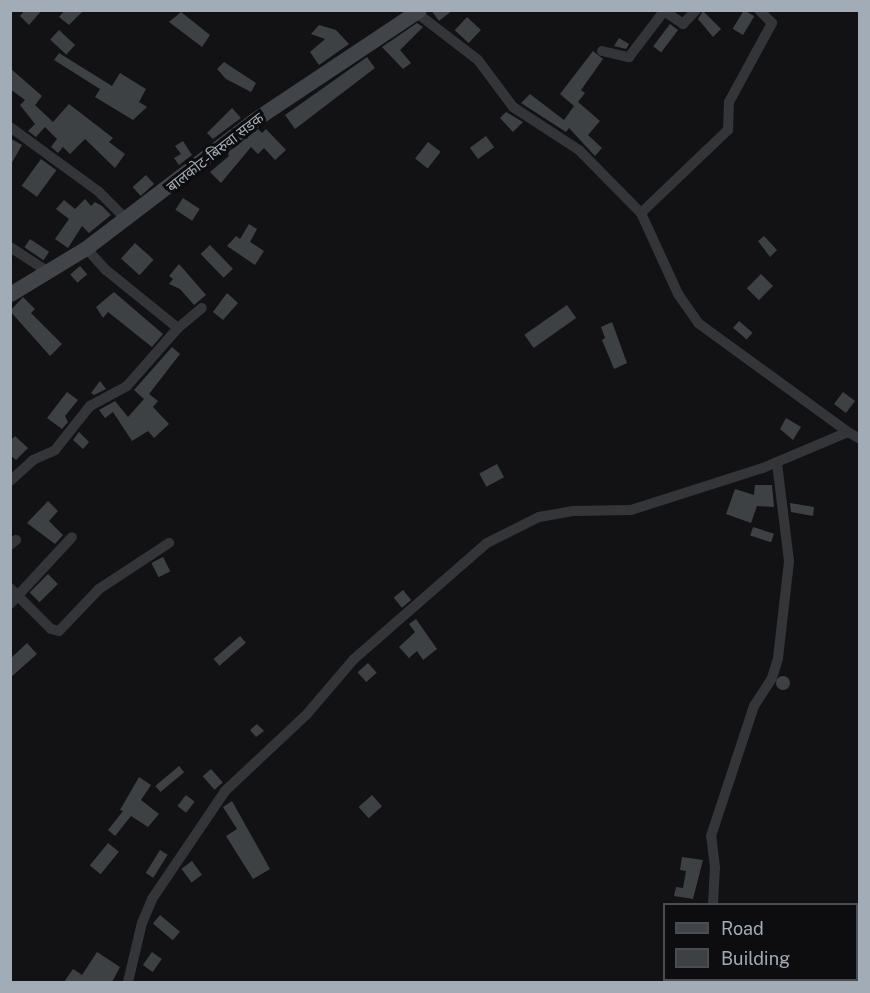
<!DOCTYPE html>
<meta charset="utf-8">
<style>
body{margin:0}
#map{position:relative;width:870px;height:993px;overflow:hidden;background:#121214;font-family:"Public Sans","Noto Sans Devanagari",sans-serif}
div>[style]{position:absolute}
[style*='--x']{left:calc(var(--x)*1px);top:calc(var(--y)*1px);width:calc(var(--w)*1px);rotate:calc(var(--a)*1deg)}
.building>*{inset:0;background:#3e4144;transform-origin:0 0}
.round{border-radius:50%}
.minor>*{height:10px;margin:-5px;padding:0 5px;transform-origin:5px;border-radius:5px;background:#333539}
.secondary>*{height:15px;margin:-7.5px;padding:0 7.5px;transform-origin:7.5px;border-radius:7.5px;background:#414449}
span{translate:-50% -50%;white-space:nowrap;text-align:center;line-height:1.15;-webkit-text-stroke:6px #0d0d0f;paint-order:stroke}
.street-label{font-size:15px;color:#a2acb6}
.frame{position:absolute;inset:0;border:12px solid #a2acb6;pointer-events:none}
.legend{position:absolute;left:663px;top:903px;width:195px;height:78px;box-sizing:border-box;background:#0d0d0f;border:2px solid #494d52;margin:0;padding:8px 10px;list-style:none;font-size:18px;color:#a2acb6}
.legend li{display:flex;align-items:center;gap:12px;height:30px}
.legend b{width:30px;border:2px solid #494d52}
</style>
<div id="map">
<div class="building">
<div style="clip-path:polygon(25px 10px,42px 10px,29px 25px,20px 16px)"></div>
<div style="clip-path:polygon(65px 10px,84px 10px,69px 25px,59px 17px)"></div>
<div style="clip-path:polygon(431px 10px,453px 10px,439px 21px)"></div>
<div style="left:744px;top:10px;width:12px;height:22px;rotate:31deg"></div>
<div style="clip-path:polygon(703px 11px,721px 29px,713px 37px,698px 19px)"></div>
<div style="clip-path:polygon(181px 12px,210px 35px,202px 47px,169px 22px)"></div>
<div style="left:467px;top:17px;width:19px;height:18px;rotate:43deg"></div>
<div style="clip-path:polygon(417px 23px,423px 27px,400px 50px,411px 63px,403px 69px,382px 47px)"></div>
<div style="left:670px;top:24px;width:10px;height:28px;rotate:37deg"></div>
<div style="clip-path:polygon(319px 25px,336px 30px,349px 44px,319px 65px,310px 52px,325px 39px,311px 34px)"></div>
<div style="left:59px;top:30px;width:22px;height:13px;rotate:43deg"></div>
<div style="clip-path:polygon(619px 38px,629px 44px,626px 49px,614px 46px)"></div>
<div style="clip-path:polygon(593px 51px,603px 59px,581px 90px,585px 93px,578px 102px,600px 121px,588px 135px,602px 148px,595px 156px,569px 128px,566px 132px,521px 103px,530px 94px,564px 120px,574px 106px,560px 94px)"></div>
<div style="clip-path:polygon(59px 53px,112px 86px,120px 73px,146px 89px,139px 102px,147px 107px,133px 120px,95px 97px,100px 89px,54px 60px)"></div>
<div style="clip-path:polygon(367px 57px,375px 68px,295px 129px,285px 115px)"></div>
<div style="clip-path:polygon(224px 62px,256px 83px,251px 92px,226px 79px,217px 69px)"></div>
<div style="clip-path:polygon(10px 68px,42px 96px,35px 105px,53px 122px,69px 104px,113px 138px,109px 142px,125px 154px,115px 168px,85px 139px,70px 154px,63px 147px,58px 153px,51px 147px,57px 139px,45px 127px,36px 137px,28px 131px,35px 124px,20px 105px,25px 100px,10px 89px)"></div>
<div style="clip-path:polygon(232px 108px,241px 118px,213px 139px,207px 133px)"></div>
<div style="clip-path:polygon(506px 112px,523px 122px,513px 132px,500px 118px)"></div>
<div style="clip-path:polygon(258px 129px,262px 133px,266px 129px,286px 150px,275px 160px,264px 148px,258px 154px,251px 147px,221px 183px,210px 172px,229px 156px,227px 153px)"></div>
<div style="left:486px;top:136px;width:14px;height:20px;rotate:54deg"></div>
<div style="clip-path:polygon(10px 138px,22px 145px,10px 166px)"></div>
<div style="clip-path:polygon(183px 141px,192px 155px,179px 165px,174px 158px,181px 154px,175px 146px)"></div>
<div style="left:428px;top:142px;width:16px;height:21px;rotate:38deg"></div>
<div style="left:41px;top:159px;width:19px;height:33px;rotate:36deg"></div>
<div style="left:146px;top:175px;width:12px;height:18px;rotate:48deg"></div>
<div style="left:183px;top:198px;width:20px;height:14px;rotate:33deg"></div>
<div style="clip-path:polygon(85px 199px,91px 206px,95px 202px,102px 206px,111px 215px,89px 233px,82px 226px,68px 248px,55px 239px,69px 219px,56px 209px,64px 200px,75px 209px)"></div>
<div style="clip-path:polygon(249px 224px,257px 229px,250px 242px,264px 251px,255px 265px,227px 246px,236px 236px,240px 239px)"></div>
<div style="clip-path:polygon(764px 236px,777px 250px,770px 257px,758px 241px)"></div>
<div style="left:30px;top:239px;width:23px;height:10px;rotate:34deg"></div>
<div style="left:135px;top:243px;width:25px;height:21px;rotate:42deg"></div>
<div style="left:210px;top:245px;width:33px;height:13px;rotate:46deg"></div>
<div style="clip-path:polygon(179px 264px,206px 295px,194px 305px,180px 289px,169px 284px,173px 279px,169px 276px)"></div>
<div style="left:80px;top:266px;width:11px;height:13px;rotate:49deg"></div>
<div style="left:761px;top:274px;width:17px;height:20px;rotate:45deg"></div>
<div style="clip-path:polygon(114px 292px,163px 334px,152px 347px,108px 312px,103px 318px,96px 307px)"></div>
<div style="clip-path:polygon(227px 293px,238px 303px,223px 320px,213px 312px)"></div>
<div style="clip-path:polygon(23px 297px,35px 309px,31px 313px,62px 344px,50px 356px,10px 311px)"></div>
<div style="left:567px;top:305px;width:16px;height:52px;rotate:55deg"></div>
<div style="left:739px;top:321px;width:18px;height:9px;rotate:41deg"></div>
<div style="clip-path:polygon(612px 322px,627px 363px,614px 369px,602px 340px,605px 338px,601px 327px)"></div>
<div style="clip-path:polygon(172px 347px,180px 354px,149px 394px,158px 401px,153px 407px,169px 424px,154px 438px,148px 431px,132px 441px,113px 412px,105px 418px,99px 410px,115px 401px,128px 417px,144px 399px,134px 390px)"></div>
<div style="clip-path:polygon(100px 381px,106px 389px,94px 395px,91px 393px)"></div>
<div style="clip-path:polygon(67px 392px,78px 400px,65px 416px,68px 422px,62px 429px,47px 418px)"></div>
<div style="left:843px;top:392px;width:15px;height:15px;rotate:37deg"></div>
<div style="clip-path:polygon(786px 418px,801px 427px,793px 440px,780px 429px)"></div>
<div style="clip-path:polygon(79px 432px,89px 442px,83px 449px,73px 440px)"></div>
<div style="clip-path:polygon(15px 436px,28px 448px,16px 460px,10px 455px,10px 441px)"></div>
<div style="left:497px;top:464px;width:15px;height:20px;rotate:62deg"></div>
<div style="clip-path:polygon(755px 485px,772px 485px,774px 507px,757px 506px,751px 523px,726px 514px,735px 489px,754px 495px)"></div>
<div style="clip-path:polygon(48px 501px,58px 511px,49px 521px,63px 535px,55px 544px,27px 523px)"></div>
<div style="clip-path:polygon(790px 503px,814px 507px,813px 516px,791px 512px)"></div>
<div style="left:753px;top:527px;width:22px;height:9px;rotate:18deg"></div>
<div style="left:163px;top:557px;width:16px;height:13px;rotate:63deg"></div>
<div style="left:48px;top:574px;width:14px;height:26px;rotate:45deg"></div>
<div style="left:403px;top:590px;width:13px;height:12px;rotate:51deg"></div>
<div style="clip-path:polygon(416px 619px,437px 649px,423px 660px,417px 651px,409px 658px,399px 647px,415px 632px,409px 624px)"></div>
<div style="left:240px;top:636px;width:9px;height:35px;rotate:49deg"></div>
<div style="clip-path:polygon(27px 643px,37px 654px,10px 678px,10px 659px)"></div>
<div style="left:368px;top:663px;width:13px;height:14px;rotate:48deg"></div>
<div class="round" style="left:776px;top:676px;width:14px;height:14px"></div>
<div style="clip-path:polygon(257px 724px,264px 731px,256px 737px,250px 730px)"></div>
<div style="left:179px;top:766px;width:8px;height:31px;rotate:50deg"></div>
<div style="left:211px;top:769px;width:18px;height:11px;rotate:49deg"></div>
<div style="clip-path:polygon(139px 777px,151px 785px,141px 800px,159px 814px,148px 827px,131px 816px,115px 836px,108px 830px,123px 811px,120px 810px)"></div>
<div style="left:186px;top:795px;width:11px;height:14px;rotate:38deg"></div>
<div style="left:372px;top:795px;width:15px;height:18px;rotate:48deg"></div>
<div style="clip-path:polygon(232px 801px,270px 869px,253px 879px,226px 836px,237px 829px,223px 807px)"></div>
<div style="left:108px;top:843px;width:14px;height:29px;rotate:39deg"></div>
<div style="left:160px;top:850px;width:9px;height:27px;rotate:32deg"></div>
<div style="clip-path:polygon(682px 857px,703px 860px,693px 899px,674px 896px,676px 887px,683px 888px,686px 871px,680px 870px)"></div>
<div style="left:192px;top:861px;width:17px;height:13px;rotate:54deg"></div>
<div style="left:160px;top:915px;width:26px;height:11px;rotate:40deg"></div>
<div style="clip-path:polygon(97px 952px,120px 967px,112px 982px,64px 982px,73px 969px,82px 975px)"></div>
<div style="left:152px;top:952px;width:12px;height:16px;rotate:35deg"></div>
</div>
<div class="minor">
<div style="--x:413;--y:10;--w:82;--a:37.6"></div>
<div style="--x:478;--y:60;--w:59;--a:53.3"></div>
<div style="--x:513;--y:107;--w:79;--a:33.1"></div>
<div style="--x:579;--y:150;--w:88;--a:45.5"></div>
<div style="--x:641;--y:213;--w:89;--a:65.4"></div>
<div style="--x:678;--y:294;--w:35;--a:55"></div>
<div style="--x:698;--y:323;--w:185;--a:36"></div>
<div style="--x:602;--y:51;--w:28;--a:13"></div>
<div style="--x:629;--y:57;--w:58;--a:-52.7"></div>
<div style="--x:664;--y:11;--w:23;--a:34"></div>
<div style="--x:683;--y:24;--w:19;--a:-47"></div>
<div style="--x:10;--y:127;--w:110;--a:36.1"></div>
<div style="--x:99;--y:192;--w:40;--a:45"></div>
<div style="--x:641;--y:213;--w:120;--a:-43.7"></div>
<div style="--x:728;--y:130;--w:28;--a:-88"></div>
<div style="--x:729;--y:102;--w:90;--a:-61.4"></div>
<div style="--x:772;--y:23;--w:18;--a:-135"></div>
<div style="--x:10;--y:247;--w:44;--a:33"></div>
<div style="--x:86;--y:248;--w:30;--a:48"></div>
<div style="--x:106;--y:270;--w:92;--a:38.9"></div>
<div style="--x:10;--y:481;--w:31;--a:-42"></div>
<div style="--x:33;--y:460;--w:24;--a:-24"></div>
<div style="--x:55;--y:450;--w:56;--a:-51.5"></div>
<div style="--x:90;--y:406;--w:42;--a:-28.4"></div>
<div style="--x:127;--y:386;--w:77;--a:-48.7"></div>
<div style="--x:178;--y:328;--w:31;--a:-40"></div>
<div style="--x:10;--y:545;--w:8;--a:-40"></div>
<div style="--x:10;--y:588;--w:58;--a:45"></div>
<div style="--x:51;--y:629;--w:8;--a:14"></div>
<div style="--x:59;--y:631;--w:58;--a:-46.4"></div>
<div style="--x:99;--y:589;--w:84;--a:-33.3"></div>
<div style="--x:10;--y:604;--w:91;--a:-47.2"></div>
<div style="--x:713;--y:904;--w:37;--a:-87"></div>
<div style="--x:715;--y:867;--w:31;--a:-97"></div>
<div style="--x:711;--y:836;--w:137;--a:-71.7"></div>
<div style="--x:754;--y:706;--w:33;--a:-57"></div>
<div style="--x:772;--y:678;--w:21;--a:-73"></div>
<div style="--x:778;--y:658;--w:98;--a:-83.5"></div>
<div style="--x:789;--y:561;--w:99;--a:-97"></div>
<div style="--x:128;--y:982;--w:61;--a:-76.7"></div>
<div style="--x:142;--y:923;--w:26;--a:-67"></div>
<div style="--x:152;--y:899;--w:130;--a:-55.9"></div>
<div style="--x:225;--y:791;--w:112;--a:-43.2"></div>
<div style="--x:307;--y:714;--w:72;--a:-49.5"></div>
<div style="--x:354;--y:659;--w:176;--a:-41.1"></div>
<div style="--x:487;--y:543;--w:58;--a:-26.6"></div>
<div style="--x:539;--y:517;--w:36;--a:-10"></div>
<div style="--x:574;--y:511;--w:57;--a:-1"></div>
<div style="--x:631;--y:510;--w:139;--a:-17.7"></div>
<div style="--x:763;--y:468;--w:92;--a:-23"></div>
<div style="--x:848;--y:432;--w:14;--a:30"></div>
<div style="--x:697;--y:982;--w:2;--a:-63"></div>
</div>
<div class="secondary">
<div style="--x:10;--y:294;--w:89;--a:-31.2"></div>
<div style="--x:86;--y:248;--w:211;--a:-37.3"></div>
<div style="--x:254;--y:120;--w:198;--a:-33.7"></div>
</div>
<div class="street-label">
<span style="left:215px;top:152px;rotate:-38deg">बालकोट-बिरुवा सडक</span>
</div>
<div class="frame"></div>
<ul class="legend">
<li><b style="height:8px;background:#414449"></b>Road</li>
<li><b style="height:16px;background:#3e4144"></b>Building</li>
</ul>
</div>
